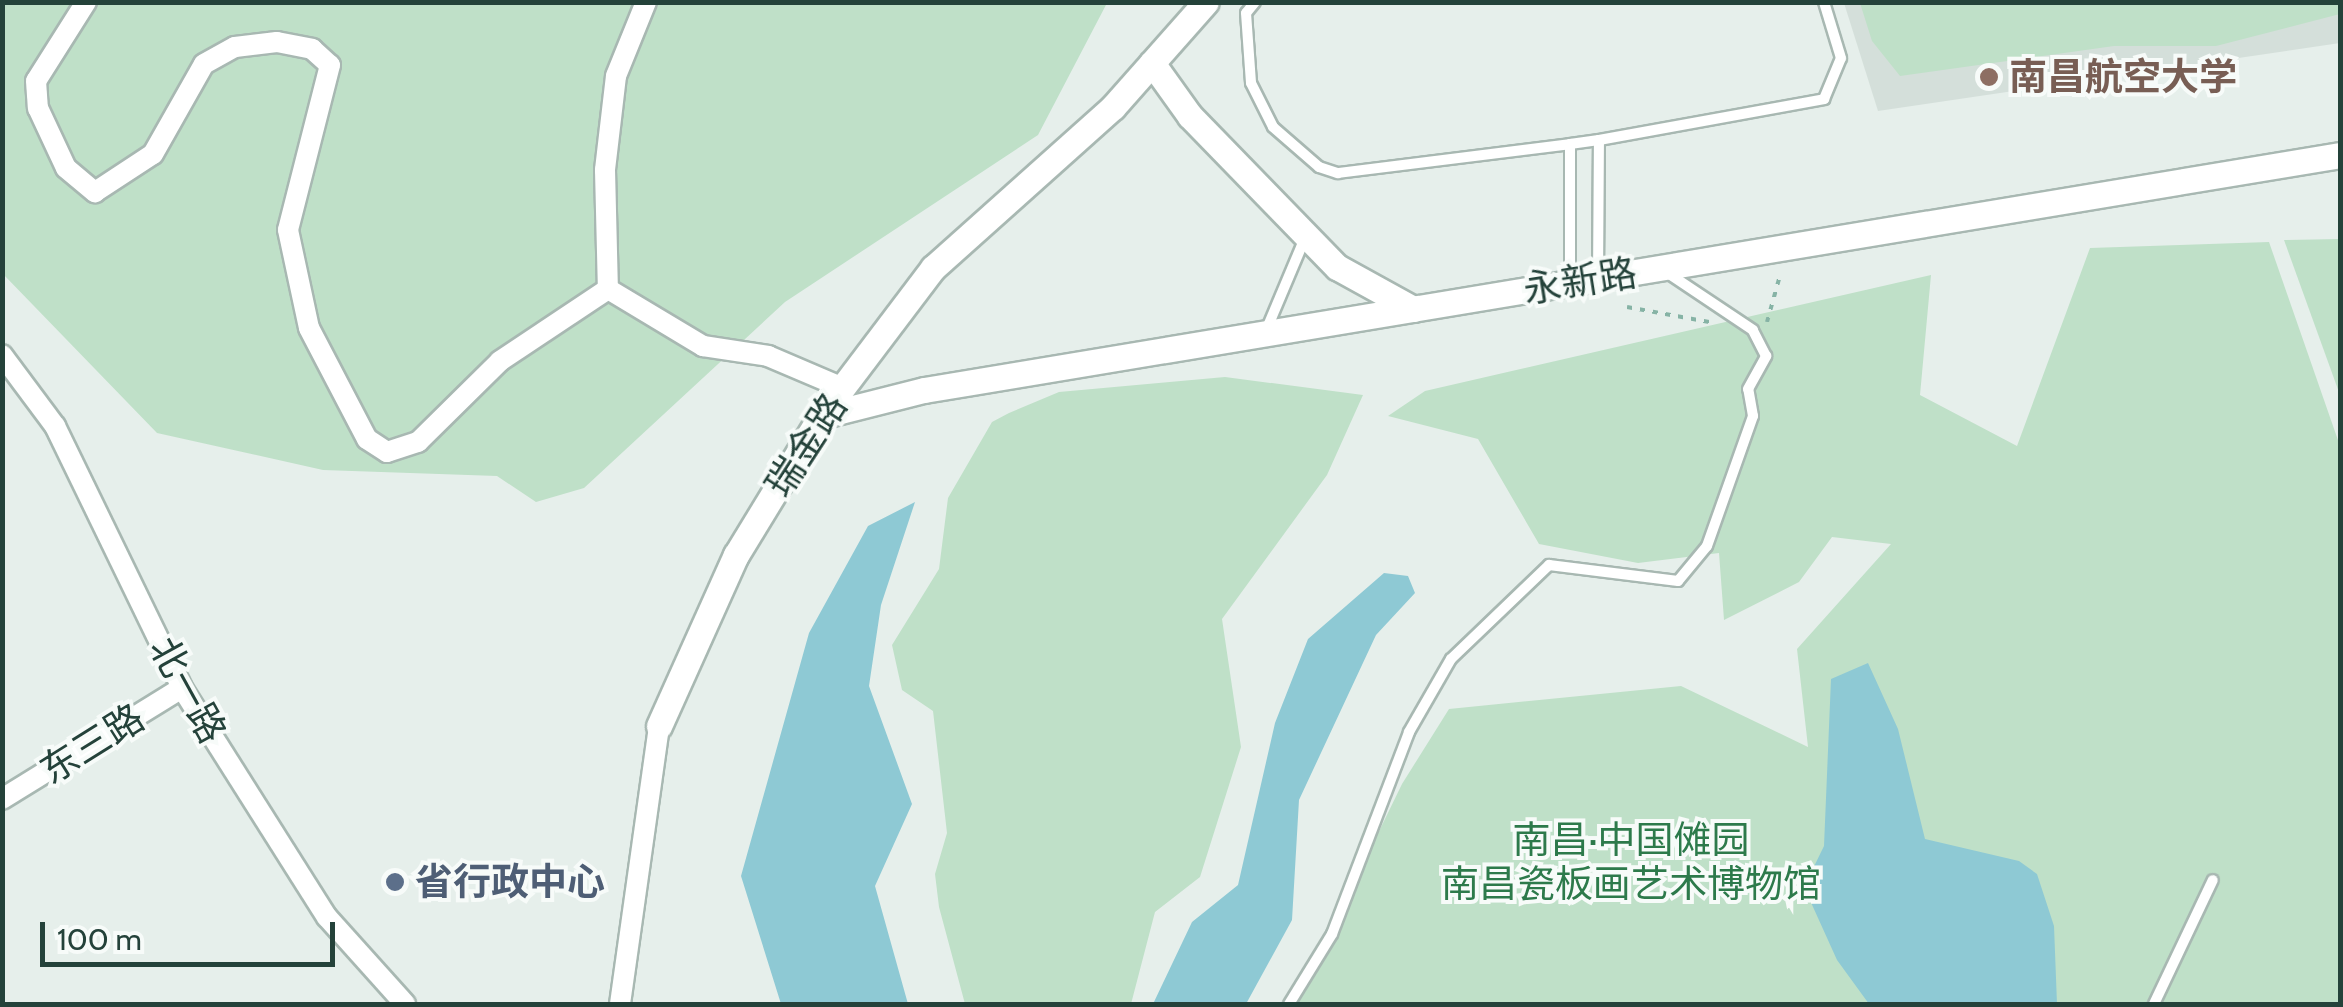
<!DOCTYPE html>
<meta charset="utf-8">
<style>
body{margin:0}
#map{position:relative;width:2343px;height:1007px;overflow:hidden;background:#e6efeb;font-family:Cabin,"Noto Sans SC",sans-serif}
div>[style]{position:absolute}
[style*='--x']{left:calc(var(--x)*1px);top:calc(var(--y)*1px);width:calc(var(--w)*1px);rotate:calc(var(--a)*1deg)}
.built>*{inset:0;background:#d4dfda}
.green>*{inset:0;background:#bfe0c8}
.water>*{inset:0;background:#8ec9d4}
.path>*{height:4px;margin-top:-2px;transform-origin:0;background:repeating-linear-gradient(90deg,#86b3a5 0 5px,transparent 0 13px)}
.roads{filter:drop-shadow(2px 0 #a8b8b2) drop-shadow(-2px 0 #a8b8b2) drop-shadow(0 2px #a8b8b2) drop-shadow(0 -2px #a8b8b2)}
.service>*{height:10px;margin:-5px;padding:0 5px;transform-origin:5px;border-radius:5px;background:#fff}
.minor>*{height:20px;margin:-10px;padding:0 10px;transform-origin:10px;border-radius:10px;background:#fff}
.tertiary>*{height:25px;margin:-12.5px;padding:0 12.5px;transform-origin:12.5px;border-radius:12.5px;background:#fff}
.dots>*{width:28px;height:28px;translate:-50% -50%;box-sizing:border-box;border:5px solid #f7fbf9;border-radius:50%}
span{translate:-50% -50%;white-space:nowrap;text-align:center;line-height:1.15;-webkit-text-stroke:8px #f7fbf9;paint-order:stroke}
.education-label{font-size:38px;color:#785e54;font-weight:700}
.left{translate:0 -50%;text-align:left}
.street-label{font-size:38px;color:#24423a}
.park-label{font-size:38px;color:#2d7a4b}
.service-label{font-size:38px;color:#4e5e75;font-weight:700}
.frame{position:absolute;inset:0;border:5px solid #24423a;pointer-events:none}
.scale{position:absolute;left:40px;top:922px;width:295px;height:45px;box-sizing:border-box;border:5px solid #24423a;border-top:0;padding-left:12px;font-size:30px;line-height:35px;white-space:nowrap;color:#24423a;-webkit-text-stroke:8px #f7fbf9;paint-order:stroke}
</style>
<div id="map">
<div class="built">
<div style="clip-path:polygon(1844px 3px,2340px 3px,2340px 43px,1878px 111px)"></div>
</div>
<div class="green">
<div style="clip-path:polygon(2340px 2px,2340px 14px,2216px 46px,2114px 46px,1900px 76px,1872px 41px,1860px 3px)"></div>
<div style="clip-path:polygon(3px 3px,1107px 3px,1038px 135px,785px 302px,584px 488px,536px 502px,497px 476px,323px 470px,157px 433px,3px 274px)"></div>
<div style="clip-path:polygon(2340px 239px,2340px 395px,2284px 240px)"></div>
<div style="clip-path:polygon(2269px 242px,2340px 446px,2340px 1004px,1295px 1004px,1402px 784px,1449px 709px,1681px 686px,1808px 747px,1797px 649px,1891px 544px,1832px 537px,1799px 582px,1724px 620px,1719px 553px,1638px 563px,1539px 544px,1478px 439px,1388px 416px,1425px 391px,1931px 275px,1920px 395px,2017px 446px,2090px 248px)"></div>
<div style="clip-path:polygon(1225px 377px,1363px 395px,1327px 475px,1222px 619px,1241px 747px,1200px 877px,1155px 912px,1131px 1004px,965px 1004px,939px 907px,935px 874px,947px 833px,933px 711px,902px 690px,892px 645px,939px 569px,948px 498px,992px 422px,1009px 413px,1059px 392px)"></div>
</div>
<div class="water">
<div style="clip-path:polygon(915px 502px,881px 605px,869px 686px,912px 804px,875px 886px,908px 1004px,781px 1004px,741px 876px,809px 633px,868px 526px)"></div>
<div style="clip-path:polygon(1384px 573px,1408px 576px,1415px 593px,1376px 635px,1299px 800px,1292px 920px,1246px 1004px,1153px 1004px,1192px 922px,1238px 885px,1275px 723px,1308px 639px)"></div>
<div style="clip-path:polygon(1868px 663px,1898px 729px,1925px 839px,2019px 861px,2037px 874px,2054px 926px,2057px 1004px,1869px 1004px,1837px 960px,1804px 887px,1824px 846px,1831px 679px)"></div>
</div>
<div class="path">
<div style="--x:1627;--y:307;--w:89;--a:10.3"></div>
<div style="--x:1767;--y:322;--w:45;--a:-74.4"></div>
</div>
<div class="roads">
<div class="service">
<div style="--x:1255;--y:2;--w:14;--a:129"></div>
<div style="--x:1246;--y:13;--w:70;--a:85.9"></div>
<div style="--x:1251;--y:83;--w:49;--a:63.4"></div>
<div style="--x:1273;--y:127;--w:61;--a:41"></div>
<div style="--x:1319;--y:167;--w:20;--a:18"></div>
<div style="--x:1338;--y:173;--w:234;--a:-7.1"></div>
<div style="--x:1570;--y:144;--w:136;--a:90"></div>
<div style="--x:1570;--y:144;--w:29;--a:-8"></div>
<div style="--x:1598;--y:277;--w:137;--a:-89.6"></div>
<div style="--x:1599;--y:140;--w:229;--a:-10.3"></div>
<div style="--x:1824;--y:99;--w:44;--a:-67.5"></div>
<div style="--x:1841;--y:58;--w:59;--a:-106.9"></div>
<div style="--x:1265;--y:333;--w:103;--a:-67.2"></div>
<div style="--x:1289;--y:1004;--w:82;--a:-58.4"></div>
<div style="--x:1332;--y:934;--w:216;--a:-69.1"></div>
<div style="--x:1409;--y:732;--w:84;--a:-60.1"></div>
<div style="--x:1451;--y:659;--w:136;--a:-43.8"></div>
<div style="--x:1549;--y:565;--w:130;--a:7.1"></div>
<div style="--x:1678;--y:581;--w:45;--a:-50.4"></div>
<div style="--x:1707;--y:546;--w:138;--a:-70.5"></div>
<div style="--x:1753;--y:416;--w:27;--a:-100"></div>
<div style="--x:1748;--y:389;--w:38;--a:-61"></div>
<div style="--x:1766;--y:356;--w:29;--a:-117"></div>
<div style="--x:1753;--y:330;--w:106;--a:-146.2"></div>
<div style="--x:2154;--y:1004;--w:137;--a:-64.6"></div>
</div>
<div class="minor">
<div style="--x:86;--y:2;--w:93;--a:122.3"></div>
<div style="--x:36;--y:81;--w:27;--a:86"></div>
<div style="--x:38;--y:108;--w:66;--a:65"></div>
<div style="--x:66;--y:168;--w:38;--a:40"></div>
<div style="--x:95;--y:192;--w:69;--a:-33.2"></div>
<div style="--x:153;--y:154;--w:103;--a:-60.5"></div>
<div style="--x:204;--y:64;--w:35;--a:-29"></div>
<div style="--x:235;--y:47;--w:42;--a:-6.8"></div>
<div style="--x:277;--y:42;--w:36;--a:11"></div>
<div style="--x:312;--y:49;--w:24;--a:42"></div>
<div style="--x:330;--y:65;--w:170;--a:104.3"></div>
<div style="--x:288;--y:230;--w:100;--a:77.9"></div>
<div style="--x:309;--y:328;--w:125;--a:62.4"></div>
<div style="--x:367;--y:439;--w:24;--a:33"></div>
<div style="--x:387;--y:452;--w:33;--a:-18"></div>
<div style="--x:418;--y:442;--w:115;--a:-44.6"></div>
<div style="--x:500;--y:361;--w:130;--a:-33.7"></div>
<div style="--x:646;--y:2;--w:80;--a:112.1"></div>
<div style="--x:616;--y:76;--w:95;--a:96.7"></div>
<div style="--x:605;--y:170;--w:119;--a:88.6"></div>
<div style="--x:608;--y:289;--w:111;--a:31"></div>
<div style="--x:703;--y:346;--w:66;--a:8.7"></div>
<div style="--x:768;--y:356;--w:82;--a:23.1"></div>
<div style="--x:2;--y:355;--w:89;--a:53.3"></div>
<div style="--x:55;--y:426;--w:291;--a:64.1"></div>
<div style="--x:182;--y:688;--w:271;--a:57.7"></div>
<div style="--x:327;--y:917;--w:117;--a:48.1"></div>
<div style="--x:2;--y:799;--w:211;--a:-31.7"></div>
<div style="--x:620;--y:1004;--w:281;--a:-82"></div>
</div>
<div class="tertiary">
<div style="--x:1152;--y:63;--w:65;--a:54.4"></div>
<div style="--x:1190;--y:116;--w:211;--a:45.8"></div>
<div style="--x:1337;--y:267;--w:87;--a:28.9"></div>
<div style="--x:821;--y:416;--w:106;--a:-14.2"></div>
<div style="--x:924;--y:390;--w:1435;--a:-9.42"></div>
<div style="--x:659;--y:726;--w:188;--a:-65.8"></div>
<div style="--x:736;--y:555;--w:163;--a:-58.6"></div>
<div style="--x:821;--y:416;--w:186;--a:-52.9"></div>
<div style="--x:933;--y:268;--w:241;--a:-41.8"></div>
<div style="--x:1113;--y:107;--w:140;--a:-48.5"></div>
</div>
</div>
<div class="dots">
<div style="left:1989px;top:77px;background:#8d6e63"></div>
<div style="left:395px;top:882px;background:#5c6f8a"></div>
</div>
<div class="education-label">
<span class="left" style="left:2009px;top:77px">南昌航空大学</span>
</div>
<div class="street-label">
<span style="left:1580px;top:281px;rotate:-9deg">永新路</span>
<span style="left:806px;top:445px;rotate:-57deg">瑞金路</span>
<span style="left:188px;top:690px;rotate:61deg">北一路</span>
<span style="left:92px;top:744px;rotate:-32deg">东三路</span>
</div>
<div class="park-label">
<span style="left:1631px;top:862px">南昌·中国傩园<br>南昌瓷板画艺术博物馆</span>
</div>
<div class="service-label">
<span class="left" style="left:415px;top:882px">省行政中心</span>
</div>
<div class="frame"></div>
<div class="scale">100 m</div>
</div>
